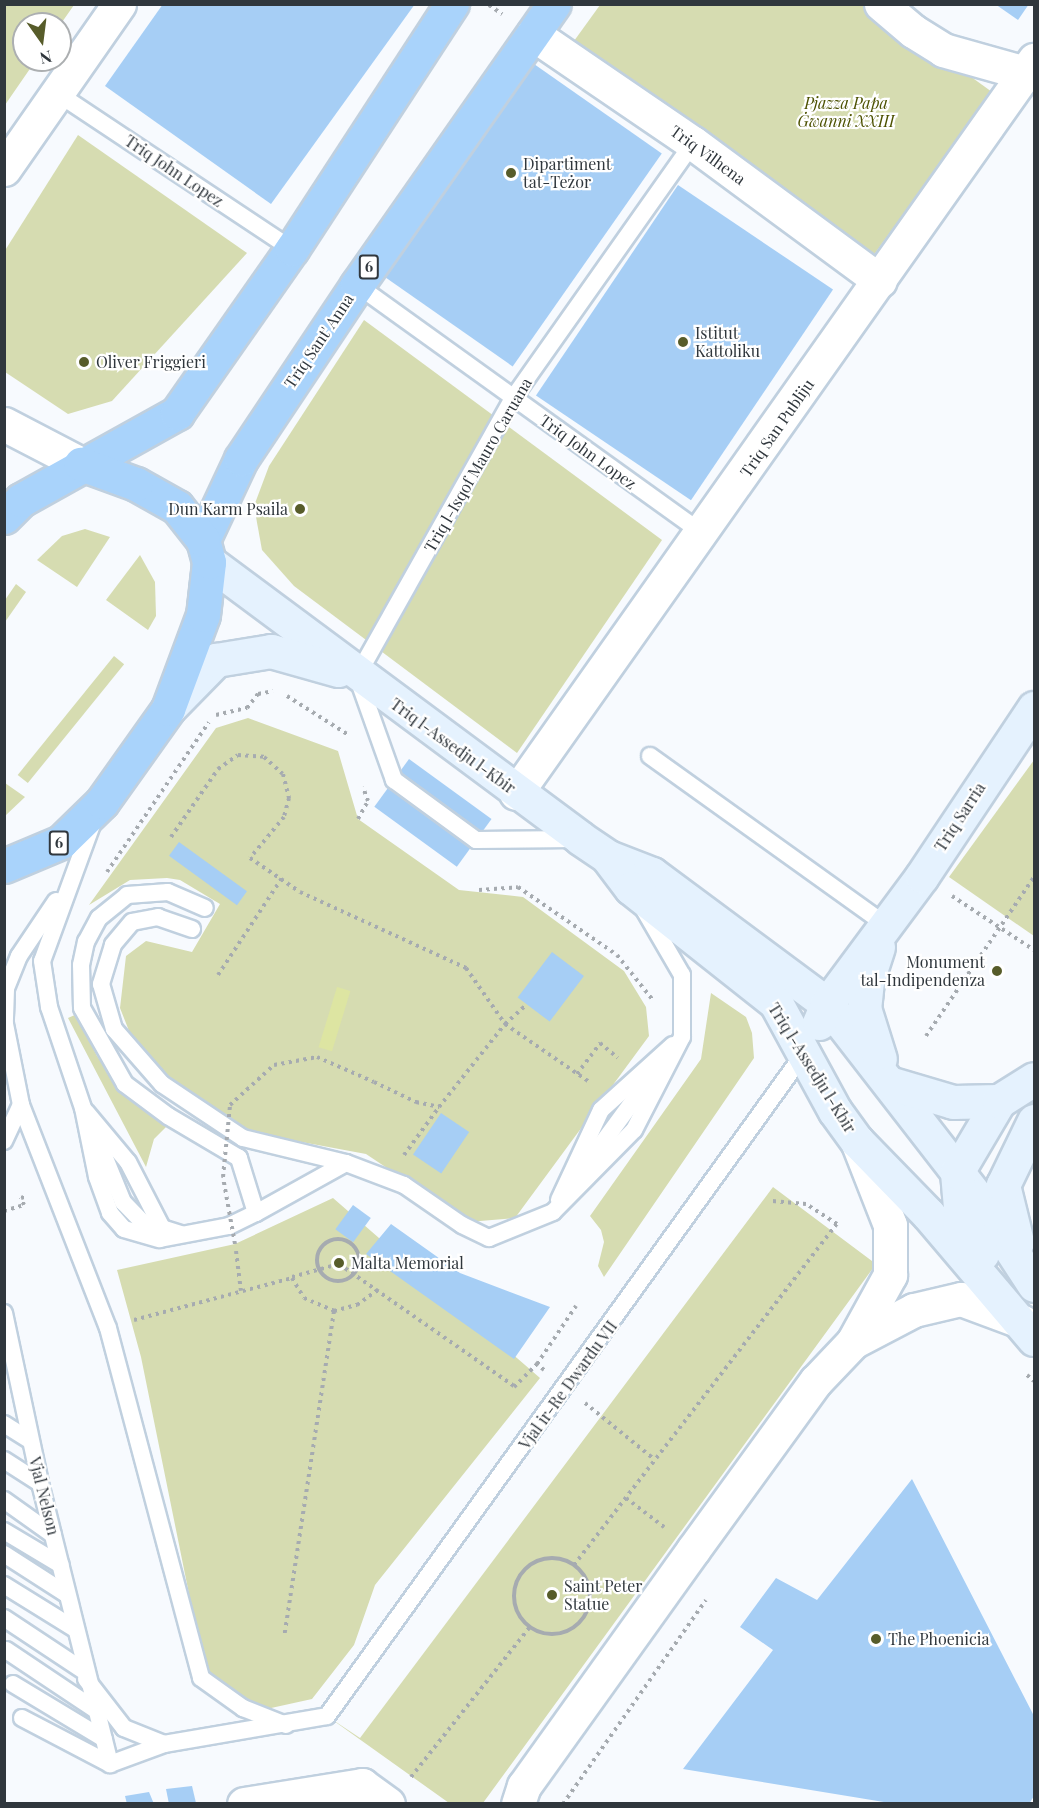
<!DOCTYPE html>
<meta charset="utf-8">
<style>
body{margin:0}
#map{position:relative;width:1039px;height:1808px;overflow:hidden;background:#f7fafe;font-family:"Playfair Display",serif}
div>[style]{position:absolute}
[style*='--x']{left:calc(var(--x)*1px);top:calc(var(--y)*1px);width:calc(var(--w)*1px);rotate:calc(var(--a)*1deg)}
.green>*{inset:0;background:#d6dcb1;transform-origin:0 0}
.water>*{inset:0;background:#dde5a2;transform-origin:0 0}
.building>*{inset:0;background:#a6cef5;transform-origin:0 0}
.path>*{height:4px;margin-top:-2px;transform-origin:0;background:repeating-linear-gradient(90deg,#a6abb0 0 3px,transparent 0 7.5px)}
.path>.ring{margin:-2px;padding:0;box-sizing:content-box;background:none;border:4px solid #a6abb0;border-radius:50%}
.roads{filter:drop-shadow(2px 0 #c0d0df) drop-shadow(-2px 0 #c0d0df) drop-shadow(0 2px #c0d0df) drop-shadow(0 -2px #c0d0df)}
.lane>*{height:16px;margin:-8px;padding:0 8px;transform-origin:8px;border-radius:8px;background:#fff}
.street>*{height:33px;margin:-16.5px;padding:0 16.5px;transform-origin:16.5px;border-radius:16.5px;background:#fff}
.secondary>*{height:33px;margin:-16.5px;padding:0 16.5px;transform-origin:16.5px;border-radius:16.5px;background:#e5f2fe}
.highway>*{height:33px;margin:-16.5px;padding:0 16.5px;transform-origin:16.5px;border-radius:16.5px;background:#a9d3fb}
.path-bridge>*{height:4px;margin-top:-2px;transform-origin:0;background:repeating-linear-gradient(90deg,#a6abb0 0 3px,transparent 0 7.5px)}
.dots>*{width:16px;height:16px;translate:-50% -50%;box-sizing:border-box;border:3px solid #fff;border-radius:50%}
span{translate:-50% -50%;white-space:nowrap;text-align:center;line-height:1.15;-webkit-text-stroke:4.5px #fff;paint-order:stroke}
.shield-label span{padding:2px 4px;background:#fff;border:2px solid;border-radius:4px;-webkit-text-stroke-width:0}
.shield-label{font-size:15px;color:#30373d;font-weight:700}
.park-label{font-size:16px;color:#4c5100;font-style:italic}
.street-label{font-size:16px;color:#30373d}
.poi-label{font-size:16px;color:#30373d}
.left{translate:0 -50%;text-align:left}
.right{translate:-100% -50%;text-align:right}
.frame{position:absolute;inset:0;border:6px solid #30373d;pointer-events:none}
.north{position:absolute;left:12px;top:12px;width:60px;height:60px;box-sizing:border-box;background:#fff;border:2px solid #acafb1;border-radius:50%;rotate:166deg;font-size:16px;font-weight:700;line-height:24px;text-align:center;color:#30373d}
.north::after{content:'';display:block;margin:auto;width:21px;height:27px;background:#575c2a;clip-path:polygon(50% 0,100% 100%,50% 72%,0 100%)}
</style>
<div id="map">
<div class="green">
<div style="clip-path:polygon(5px 4px,74px 5px,60px 25px,24px 24px,24px 60px,36px 60px,5px 105px)"></div>
<div style="clip-path:polygon(600px 5px,872px 5px,992px 92px,873px 256px,574px 41px)"></div>
<div style="clip-path:polygon(78px 135px,247px 253px,112px 401px,68px 414px,5px 372px,4px 252px)"></div>
<div style="clip-path:polygon(364px 320px,662px 540px,517px 753px,294px 586px,262px 550px,254px 506px,269px 466px)"></div>
<div style="clip-path:polygon(85px 529px,110px 537px,77px 587px,37px 560px,62px 536px)"></div>
<div style="clip-path:polygon(140px 555px,155px 582px,156px 616px,148px 630px,106px 600px)"></div>
<div style="clip-path:polygon(16px 584px,26px 592px,5px 622px,5px 600px)"></div>
<div style="left:114px;top:656px;width:13px;height:153px;rotate:39deg"></div>
<div style="clip-path:polygon(248px 718px,338px 751px,358px 819px,459px 890px,523px 897px,624px 971px,646px 1007px,649px 1036px,515px 1218px,468px 1222px,366px 1154px,280px 1138px,213px 1120px,159px 1075px,133px 1041px,120px 1008px,126px 956px,146px 941px,192px 952px,220px 904px,180px 880px,167px 878px,130px 880px,89px 905px,216px 728px)"></div>
<div style="clip-path:polygon(1034px 760px,1034px 936px,949px 877px)"></div>
<div style="clip-path:polygon(5px 783px,25px 797px,5px 816px)"></div>
<div style="clip-path:polygon(711px 993px,746px 1017px,752px 1033px,754px 1058px,604px 1277px,598px 1266px,604px 1242px,601px 1230px,590px 1216px,701px 1059px)"></div>
<div style="clip-path:polygon(77px 1014px,97px 1056px,121px 1090px,168px 1125px,154px 1139px,146px 1167px,68px 1018px)"></div>
<div style="clip-path:polygon(773px 1187px,876px 1264px,483px 1803px,449px 1803px,327px 1716px,360px 1738px)"></div>
<div style="clip-path:polygon(333px 1198px,540px 1378px,375px 1585px,354px 1645px,312px 1699px,262px 1710px,218px 1692px,203px 1663px,141px 1357px,117px 1270px,235px 1244px)"></div>
</div>
<div class="water">
<div style="left:337px;top:987px;width:14px;height:63px;rotate:17deg"></div>
</div>
<div class="building">
<div style="clip-path:polygon(163px 4px,415px 4px,271px 204px,105px 86px)"></div>
<div style="clip-path:polygon(995px 4px,1029px 4px,1018px 20px)"></div>
<div style="left:534px;top:64px;width:156px;height:260px;rotate:35deg"></div>
<div style="left:678px;top:185px;width:187px;height:254px;rotate:34deg"></div>
<div style="left:409px;top:759px;width:102px;height:59px;rotate:36deg"></div>
<div style="left:179px;top:842px;width:84px;height:17px;rotate:36deg"></div>
<div style="left:552px;top:952px;width:40px;height:57px;rotate:37deg"></div>
<div style="left:441px;top:1113px;width:34px;height:50px;rotate:34deg"></div>
<div style="left:353px;top:1205px;width:22px;height:30px;rotate:36deg"></div>
<div style="clip-path:polygon(391px 1224px,460px 1273px,550px 1307px,514px 1359px,366px 1254px)"></div>
<div style="clip-path:polygon(912px 1479px,1034px 1716px,1034px 1796px,1029px 1804px,896px 1804px,683px 1769px,773px 1650px,740px 1627px,776px 1578px,817px 1600px)"></div>
<div style="clip-path:polygon(192px 1786px,196px 1803px,169px 1804px,166px 1789px)"></div>
<div style="clip-path:polygon(149px 1792px,154px 1804px,127px 1804px,125px 1796px)"></div>
</div>
<div class="path">
<div style="--x:489;--y:5;--w:16;--a:35"></div>
<div style="--x:287;--y:696;--w:71;--a:32.3"></div>
<div style="--x:216;--y:715;--w:32;--a:-13"></div>
<div style="--x:247;--y:708;--w:18;--a:-52"></div>
<div style="--x:258;--y:694;--w:15;--a:-11"></div>
<div style="--x:358;--y:819;--w:21;--a:-61"></div>
<div style="--x:368;--y:801;--w:15;--a:-110"></div>
<div style="--x:171;--y:837;--w:83;--a:-55.3"></div>
<div style="--x:218;--y:769;--w:24;--a:-35"></div>
<div style="--x:238;--y:755;--w:26;--a:4"></div>
<div style="--x:264;--y:757;--w:25;--a:42"></div>
<div style="--x:283;--y:774;--w:25;--a:76"></div>
<div style="--x:289;--y:798;--w:20;--a:105"></div>
<div style="--x:284;--y:817;--w:53;--a:129.7"></div>
<div style="--x:250;--y:858;--w:60;--a:34.2"></div>
<div style="--x:300;--y:892;--w:183;--a:24.6"></div>
<div style="--x:466;--y:968;--w:68;--a:55.1"></div>
<div style="--x:505;--y:1024;--w:104;--a:34.5"></div>
<div style="--x:107;--y:872;--w:181;--a:-55.8"></div>
<div style="--x:479;--y:890;--w:39;--a:-4"></div>
<div style="--x:518;--y:887;--w:120;--a:34.5"></div>
<div style="--x:617;--y:955;--w:56;--a:51.5"></div>
<div style="--x:952;--y:896;--w:98;--a:33.4"></div>
<div style="--x:218;--y:975;--w:116;--a:-56.6"></div>
<div style="--x:926;--y:1036;--w:192;--a:-55.8"></div>
<div style="--x:577;--y:1074;--w:39;--a:-53"></div>
<div style="--x:600;--y:1043;--w:23;--a:40"></div>
<div style="--x:374;--y:1082;--w:47;--a:25.5"></div>
<div style="--x:416;--y:1102;--w:24;--a:12"></div>
<div style="--x:439;--y:1107;--w:106;--a:-51.5"></div>
<div style="--x:505;--y:1024;--w:28;--a:-42"></div>
<div style="--x:404;--y:1155;--w:59;--a:-53.9"></div>
<div style="--x:4;--y:1211;--w:21;--a:-17"></div>
<div style="--x:24;--y:1205;--w:8;--a:-113"></div>
<div style="--x:21;--y:1198;--w:6;--a:-18"></div>
<div class="ring" style="left:317px;top:1239px;width:38px;height:38px"></div>
<div style="--x:236;--y:1251;--w:40;--a:82.9"></div>
<div style="--x:292;--y:1277;--w:49;--a:-15.5"></div>
<div style="--x:339;--y:1264;--w:215;--a:34.9"></div>
<div style="--x:334;--y:1311;--w:24;--a:-15"></div>
<div style="--x:357;--y:1305;--w:26;--a:-36"></div>
<div style="--x:134;--y:1320;--w:163;--a:-14.9"></div>
<div style="--x:292;--y:1278;--w:23;--a:59"></div>
<div style="--x:304;--y:1298;--w:33;--a:23"></div>
<div style="--x:334;--y:1311;--w:329;--a:98.7"></div>
<div style="--x:544;--y:1370;--w:9;--a:-139"></div>
<div style="--x:537;--y:1364;--w:70;--a:-56.1"></div>
<div style="--x:1027;--y:1375;--w:9;--a:41"></div>
<div style="--x:514;--y:1387;--w:33;--a:-45"></div>
<div style="--x:585;--y:1403;--w:89;--a:39.1"></div>
<div style="--x:626;--y:1498;--w:48;--a:37.3"></div>
<div class="ring" style="left:514px;top:1558px;width:72px;height:72px"></div>
<div style="--x:574;--y:1565;--w:431;--a:-52.4"></div>
<div style="--x:837;--y:1224;--w:37;--a:-147"></div>
<div style="--x:806;--y:1204;--w:34;--a:-175"></div>
<div style="--x:411;--y:1777;--w:191;--a:-51.6"></div>
<div style="--x:563;--y:1804;--w:249;--a:-55"></div>
</div>
<div class="roads">
<div class="lane">
<div style="--x:57;--y:93;--w:282;--a:33.6"></div>
<div style="--x:357;--y:285;--w:426;--a:35.7"></div>
<div style="--x:650;--y:756;--w:290;--a:35.6"></div>
<div style="--x:93;--y:822;--w:148;--a:110.1"></div>
<div style="--x:42;--y:961;--w:47;--a:81.3"></div>
<div style="--x:49;--y:1007;--w:107;--a:71.4"></div>
<div style="--x:83;--y:1108;--w:70;--a:78.5"></div>
<div style="--x:97;--y:1177;--w:38;--a:70"></div>
<div style="--x:110;--y:1213;--w:21;--a:49"></div>
<div style="--x:124;--y:1229;--w:37;--a:16"></div>
<div style="--x:160;--y:1239;--w:70;--a:-10.7"></div>
<div style="--x:229;--y:1226;--w:30;--a:-26"></div>
<div style="--x:256;--y:1213;--w:58;--a:-107.2"></div>
<div style="--x:239;--y:1158;--w:82;--a:-149.4"></div>
<div style="--x:168;--y:1116;--w:54;--a:-143.3"></div>
<div style="--x:125;--y:1084;--w:87;--a:-119.5"></div>
<div style="--x:82;--y:1008;--w:43;--a:-91.3"></div>
<div style="--x:81;--y:965;--w:24;--a:-78"></div>
<div style="--x:86;--y:942;--w:27;--a:-62"></div>
<div style="--x:99;--y:918;--w:36;--a:-39"></div>
<div style="--x:127;--y:895;--w:41;--a:-4.2"></div>
<div style="--x:168;--y:892;--w:40;--a:23.4"></div>
<div style="--x:576;--y:839;--w:100;--a:179.4"></div>
<div style="--x:476;--y:840;--w:102;--a:-143.8"></div>
<div style="--x:394;--y:780;--w:110;--a:-109.6"></div>
<div style="--x:357;--y:676;--w:319;--a:-60.7"></div>
<div style="--x:513;--y:398;--w:312;--a:-54.8"></div>
<div style="--x:56;--y:901;--w:66;--a:123.9"></div>
<div style="--x:19;--y:956;--w:35;--a:112"></div>
<div style="--x:6;--y:989;--w:35;--a:92"></div>
<div style="--x:5;--y:1024;--w:83;--a:78.8"></div>
<div style="--x:21;--y:1105;--w:239;--a:68.7"></div>
<div style="--x:108;--y:1328;--w:362;--a:75.1"></div>
<div style="--x:201;--y:1678;--w:52;--a:35.5"></div>
<div style="--x:243;--y:1708;--w:46;--a:21.6"></div>
<div style="--x:192;--y:929;--w:36;--a:-161"></div>
<div style="--x:158;--y:917;--w:26;--a:169"></div>
<div style="--x:132;--y:922;--w:30;--a:130"></div>
<div style="--x:113;--y:945;--w:41;--a:107.1"></div>
<div style="--x:101;--y:984;--w:47;--a:73.9"></div>
<div style="--x:114;--y:1029;--w:73;--a:48.9"></div>
<div style="--x:162;--y:1084;--w:97;--a:33.7"></div>
<div style="--x:243;--y:1138;--w:106;--a:13.6"></div>
<div style="--x:346;--y:1163;--w:62;--a:20.8"></div>
<div style="--x:404;--y:1185;--w:70;--a:34.6"></div>
<div style="--x:462;--y:1225;--w:30;--a:26"></div>
<div style="--x:489;--y:1238;--w:69;--a:-22.1"></div>
<div style="--x:553;--y:1212;--w:115;--a:-45.4"></div>
<div style="--x:634;--y:1130;--w:105;--a:-62.7"></div>
<div style="--x:682;--y:1037;--w:62;--a:-90"></div>
<div style="--x:682;--y:975;--w:78;--a:-120.2"></div>
<div style="--x:86;--y:1112;--w:65;--a:50"></div>
<div style="--x:128;--y:1162;--w:74;--a:62.7"></div>
<div style="--x:162;--y:1228;--w:20;--a:18"></div>
<div style="--x:94;--y:1131;--w:77;--a:67.8"></div>
<div style="--x:123;--y:1202;--w:47;--a:45.9"></div>
<div style="--x:4;--y:1141;--w:40;--a:-65"></div>
<div style="--x:581;--y:1172;--w:122;--a:-53.7"></div>
<div style="--x:559;--y:1200;--w:99;--a:-65"></div>
<div style="--x:601;--y:1110;--w:97;--a:-42.1"></div>
<div style="--x:256;--y:1213;--w:103;--a:-29.1"></div>
<div style="--x:4;--y:1313;--w:174;--a:78"></div>
<div style="--x:40;--y:1483;--w:290;--a:76"></div>
<div style="--x:4;--y:1424;--w:31;--a:32"></div>
<div style="--x:4;--y:1460;--w:43;--a:32.6"></div>
<div style="--x:4;--y:1500;--w:60;--a:35.5"></div>
<div style="--x:4;--y:1531;--w:66;--a:30.8"></div>
<div style="--x:4;--y:1554;--w:74;--a:32.8"></div>
<div style="--x:4;--y:1585;--w:84;--a:31.8"></div>
<div style="--x:4;--y:1618;--w:96;--a:33.5"></div>
<div style="--x:6;--y:1650;--w:106;--a:33.8"></div>
<div style="--x:86;--y:1679;--w:62;--a:52.2"></div>
<div style="--x:124;--y:1728;--w:43;--a:21.8"></div>
<div style="--x:164;--y:1744;--w:165;--a:-9.7"></div>
<div style="--x:327;--y:1716;--w:818;--a:-54.25"></div>
<div style="--x:13;--y:1684;--w:106;--a:31.1"></div>
<div style="--x:22;--y:1718;--w:99;--a:27.6"></div>
<div style="--x:110;--y:1764;--w:58;--a:-20.3"></div>
</div>
<div class="street">
<div style="--x:881;--y:4;--w:42;--a:40.2"></div>
<div style="--x:913;--y:31;--w:36;--a:32"></div>
<div style="--x:943;--y:50;--w:85;--a:15.7"></div>
<div style="--x:533;--y:34;--w:194;--a:34.3"></div>
<div style="--x:693;--y:143;--w:232;--a:36.4"></div>
<div style="--x:4;--y:169;--w:201;--a:-55.1"></div>
<div style="--x:4;--y:424;--w:87;--a:27.5"></div>
<div style="--x:516;--y:793;--w:898;--a:-54.75"></div>
<div style="--x:853;--y:1342;--w:69;--a:-27.7"></div>
<div style="--x:914;--y:1310;--w:48;--a:-13.2"></div>
<div style="--x:961;--y:1299;--w:66;--a:20.4"></div>
<div style="--x:244;--y:1804;--w:120;--a:-9.1"></div>
<div style="--x:362;--y:1785;--w:32;--a:36"></div>
<div style="--x:518;--y:1804;--w:19;--a:-72"></div>
<div style="--x:524;--y:1786;--w:290;--a:-54.4"></div>
<div style="--x:693;--y:1550;--w:209;--a:-54"></div>
<div style="--x:816;--y:1381;--w:54;--a:-46.5"></div>
<div style="--x:853;--y:1342;--w:77;--a:-61.1"></div>
<div style="--x:890;--y:1275;--w:50;--a:-90"></div>
<div style="--x:890;--y:1225;--w:90;--a:-111.4"></div>
</div>
<div class="secondary">
<div style="--x:209;--y:562;--w:462;--a:36.6"></div>
<div style="--x:580;--y:838;--w:34;--a:34"></div>
<div style="--x:608;--y:857;--w:47;--a:21.1"></div>
<div style="--x:652;--y:874;--w:218;--a:36.6"></div>
<div style="--x:827;--y:1004;--w:243;--a:52.2"></div>
<div style="--x:976;--y:1196;--w:106;--a:56.9"></div>
<div style="--x:168;--y:709;--w:69;--a:-45.6"></div>
<div style="--x:216;--y:660;--w:56;--a:-9.3"></div>
<div style="--x:271;--y:651;--w:70;--a:15.8"></div>
<div style="--x:609;--y:859;--w:36;--a:53"></div>
<div style="--x:631;--y:888;--w:185;--a:38.4"></div>
<div style="--x:776;--y:1003;--w:123;--a:61.4"></div>
<div style="--x:835;--y:1111;--w:37;--a:54"></div>
<div style="--x:857;--y:1141;--w:102;--a:45.8"></div>
<div style="--x:928;--y:1214;--w:164;--a:49.7"></div>
<div style="--x:878;--y:947;--w:36;--a:108"></div>
<div style="--x:867;--y:981;--w:27;--a:96"></div>
<div style="--x:864;--y:1008;--w:53;--a:72.6"></div>
<div style="--x:819;--y:1023;--w:21;--a:-67"></div>
<div style="--x:827;--y:1004;--w:159;--a:-53.4"></div>
<div style="--x:922;--y:876;--w:202;--a:-56.3"></div>
<div style="--x:889;--y:1083;--w:67;--a:16.5"></div>
<div style="--x:953;--y:1102;--w:46;--a:-1.2"></div>
<div style="--x:1017;--y:1242;--w:59;--a:-103.8"></div>
<div style="--x:1003;--y:1185;--w:71;--a:-64.2"></div>
<div style="--x:982;--y:1254;--w:41;--a:-121"></div>
<div style="--x:961;--y:1219;--w:47;--a:-94.9"></div>
<div style="--x:957;--y:1172;--w:82;--a:-59.4"></div>
<div style="--x:999;--y:1101;--w:41;--a:-32.2"></div>
</div>
<div class="highway">
<div style="--x:4;--y:517;--w:24;--a:-45"></div>
<div style="--x:21;--y:500;--w:179;--a:-29.1"></div>
<div style="--x:177;--y:413;--w:200;--a:-55"></div>
<div style="--x:292;--y:249;--w:293;--a:-56.9"></div>
<div style="--x:203;--y:540;--w:89;--a:-64.9"></div>
<div style="--x:241;--y:459;--w:209;--a:-56.3"></div>
<div style="--x:357;--y:285;--w:343;--a:-55"></div>
<div style="--x:4;--y:866;--w:62;--a:-22.8"></div>
<div style="--x:61;--y:842;--w:57;--a:-44.3"></div>
<div style="--x:102;--y:802;--w:114;--a:-54.6"></div>
<div style="--x:168;--y:709;--w:100;--a:-69.6"></div>
<div style="--x:203;--y:615;--w:53;--a:-83.5"></div>
<div style="--x:209;--y:562;--w:23;--a:-105"></div>
<div style="--x:203;--y:540;--w:42;--a:-128.2"></div>
<div style="--x:177;--y:507;--w:47;--a:-150.7"></div>
<div style="--x:136;--y:484;--w:59;--a:-160"></div>
</div>
</div>
<div class="path-bridge">
<div style="--x:235;--y:1244;--w:68;--a:-100.2"></div>
<div style="--x:223;--y:1177;--w:72;--a:-84.4"></div>
<div style="--x:230;--y:1105;--w:59;--a:-42.3"></div>
<div style="--x:274;--y:1065;--w:44;--a:-10.5"></div>
<div style="--x:317;--y:1057;--w:62;--a:23.7"></div>
</div>
<div class="dots">
<div style="left:511px;top:173px;background:#575c2a"></div>
<div style="left:683px;top:342px;background:#575c2a"></div>
<div style="left:84px;top:362px;background:#575c2a"></div>
<div style="left:300px;top:509px;background:#575c2a"></div>
<div style="left:997px;top:971px;background:#575c2a"></div>
<div style="left:339px;top:1263px;background:#575c2a"></div>
<div style="left:552px;top:1595px;background:#575c2a"></div>
<div style="left:876px;top:1639px;background:#575c2a"></div>
</div>
<div class="shield-label">
<span style="left:369px;top:267px">6</span>
<span style="left:59px;top:843px">6</span>
</div>
<div class="park-label">
<span style="left:846px;top:112px">Pjazza Papa<br>Ġwanni XXIII</span>
</div>
<div class="street-label">
<span style="left:708px;top:155px;rotate:36deg">Triq Vilhena</span>
<span style="left:174px;top:171px;rotate:34deg">Triq John Lopez</span>
<span style="left:319px;top:341px;rotate:-56deg">Triq Sant' Anna</span>
<span style="left:777px;top:428px;rotate:-55deg">Triq San Publiju</span>
<span style="left:588px;top:452px;rotate:36deg">Triq John Lopez</span>
<span style="left:478px;top:465px;rotate:-60deg">Triq l-Isqof Mauro Caruana</span>
<span style="left:453px;top:746px;rotate:36deg">Triq l-Assedju l-Kbir</span>
<span style="left:960px;top:817px;rotate:-57deg">Triq Sarria</span>
<span style="left:812px;top:1068px;rotate:58deg">Triq l-Assedju l-Kbir</span>
<span style="left:568px;top:1385px;rotate:-54deg">Vjal ir-Re Dwardu VII</span>
<span style="left:44px;top:1496px;rotate:76deg">Vjal Nelson</span>
</div>
<div class="poi-label">
<span class="left" style="left:523px;top:173px">Dipartiment<br>tat-Teżor</span>
<span class="left" style="left:695px;top:342px">Istitut<br>Kattoliku</span>
<span class="left" style="left:96px;top:362px">Oliver Friggieri</span>
<span class="right" style="left:288px;top:509px">Dun Karm Psaila</span>
<span class="right" style="left:985px;top:971px">Monument<br>tal-Indipendenza</span>
<span class="left" style="left:351px;top:1263px">Malta Memorial</span>
<span class="left" style="left:564px;top:1595px">Saint Peter<br>Statue</span>
<span class="left" style="left:888px;top:1639px">The Phoenicia</span>
</div>
<div class="frame"></div>
<div class="north">N</div>
</div>
